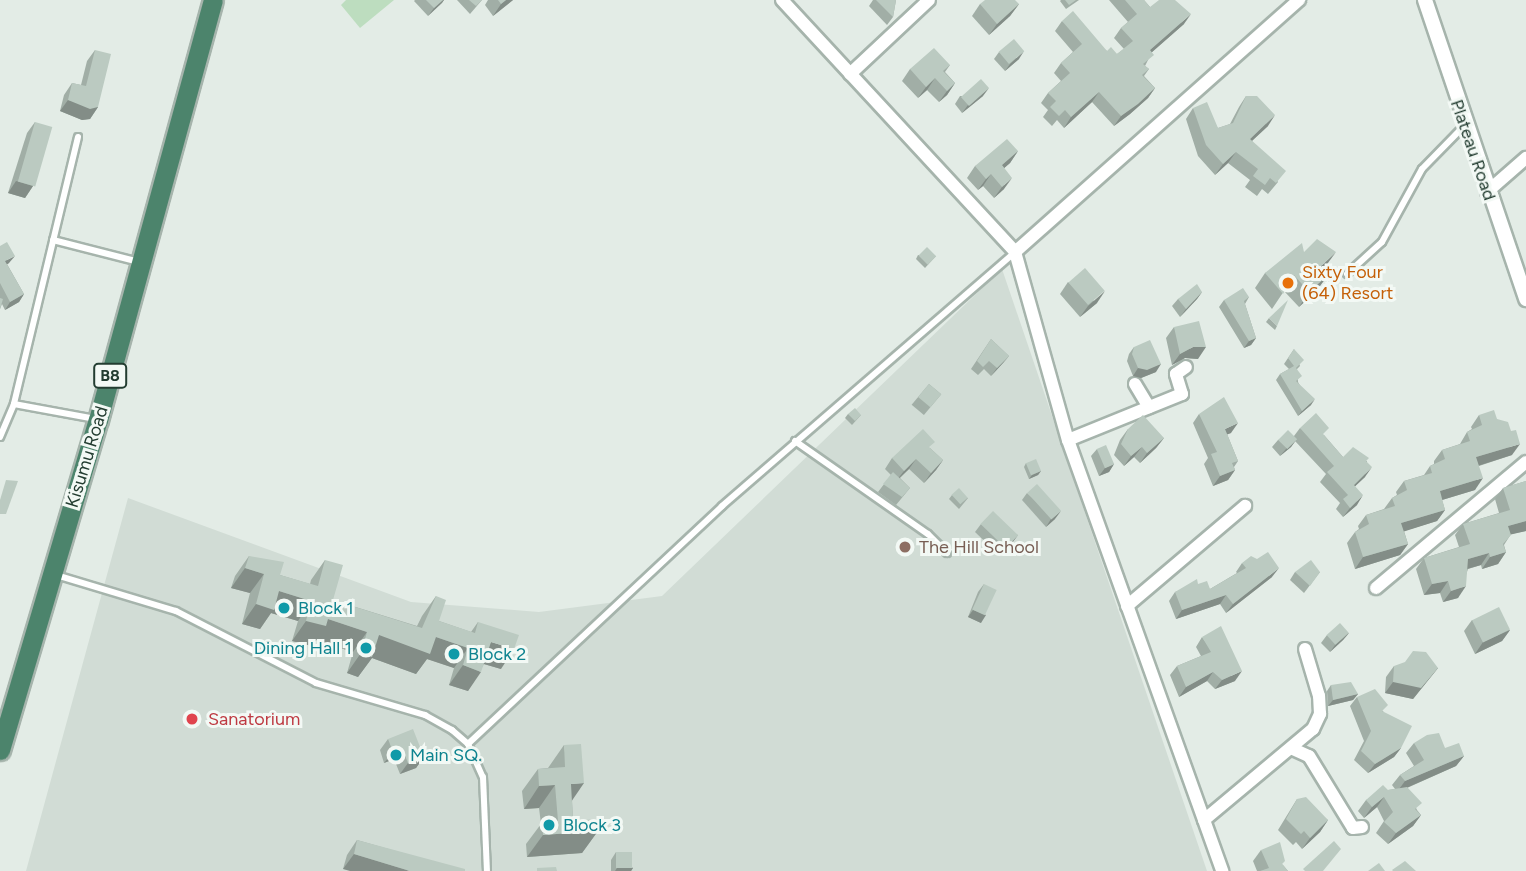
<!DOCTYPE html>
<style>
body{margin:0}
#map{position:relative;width:1526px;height:871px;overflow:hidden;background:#e3ece6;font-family:Figtree,sans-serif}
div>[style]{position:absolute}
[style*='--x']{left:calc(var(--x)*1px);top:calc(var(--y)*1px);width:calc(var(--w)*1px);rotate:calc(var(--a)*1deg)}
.built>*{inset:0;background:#d1dcd5}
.green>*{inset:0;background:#bdddbf}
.roads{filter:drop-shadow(2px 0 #a6b4ac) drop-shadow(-2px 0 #a6b4ac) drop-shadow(0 2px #a6b4ac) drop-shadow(0 -2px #a6b4ac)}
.service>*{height:6px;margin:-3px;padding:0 3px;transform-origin:3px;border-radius:3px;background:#fff}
.minor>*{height:12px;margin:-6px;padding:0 6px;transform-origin:6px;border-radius:6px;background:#fff}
.tertiary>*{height:14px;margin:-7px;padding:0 7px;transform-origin:7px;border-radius:7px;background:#fff}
.trunk>*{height:19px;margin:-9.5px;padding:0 9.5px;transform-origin:9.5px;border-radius:9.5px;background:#4c846c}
.wall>*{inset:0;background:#a1aea6;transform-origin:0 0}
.shaded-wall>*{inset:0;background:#838d87}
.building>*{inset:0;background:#bbcac1;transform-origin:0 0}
.dots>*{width:19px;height:19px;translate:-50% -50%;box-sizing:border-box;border:4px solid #f3f9f5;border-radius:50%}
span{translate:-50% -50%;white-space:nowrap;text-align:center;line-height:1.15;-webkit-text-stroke:6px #f3f9f5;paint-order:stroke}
.shield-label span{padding:2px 5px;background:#f3f9f5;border:2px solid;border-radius:5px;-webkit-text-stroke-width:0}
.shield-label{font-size:16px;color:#233d31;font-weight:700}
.street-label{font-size:18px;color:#233d31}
.food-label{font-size:18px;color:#c56008}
.left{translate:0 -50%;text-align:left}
.education-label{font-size:18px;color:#785e54}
.culture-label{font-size:18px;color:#0d838f}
.right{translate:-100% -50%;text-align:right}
.health-label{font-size:18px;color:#be3a42}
</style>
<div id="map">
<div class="built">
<div style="clip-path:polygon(1002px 269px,1207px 871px,26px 871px,128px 498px,411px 602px,539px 612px,662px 596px)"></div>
</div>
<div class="green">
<div style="clip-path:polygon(346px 0,394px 0,360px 28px,341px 5px)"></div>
</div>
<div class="roads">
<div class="service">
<div style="--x:78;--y:137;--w:275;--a:103.5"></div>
<div style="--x:14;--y:404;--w:83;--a:10.4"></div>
<div style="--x:53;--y:240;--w:89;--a:14.3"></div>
<div style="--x:1347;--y:274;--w:47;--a:-42.4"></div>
<div style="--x:1382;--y:242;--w:83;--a:-61.3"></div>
<div style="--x:1422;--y:169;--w:60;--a:-45.7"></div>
<div style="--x:0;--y:437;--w:36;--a:-67"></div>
<div style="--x:795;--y:441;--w:162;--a:35"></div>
<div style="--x:928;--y:534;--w:27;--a:45"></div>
<div style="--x:56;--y:575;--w:125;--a:16.7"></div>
<div style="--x:176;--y:611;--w:157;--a:27.2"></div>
<div style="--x:316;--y:683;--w:114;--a:16.4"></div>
<div style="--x:425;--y:715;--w:31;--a:29"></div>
<div style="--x:452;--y:730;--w:21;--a:41"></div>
<div style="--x:468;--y:744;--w:36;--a:66"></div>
<div style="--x:483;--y:777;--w:94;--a:87.6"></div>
<div style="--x:468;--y:744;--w:348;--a:-43.1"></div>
<div style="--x:722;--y:506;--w:388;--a:-40.9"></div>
</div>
<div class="minor">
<div style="--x:782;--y:0;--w:343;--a:47.2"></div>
<div style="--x:1015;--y:252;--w:195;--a:74.3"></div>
<div style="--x:1068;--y:440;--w:458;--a:70.3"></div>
<div style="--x:850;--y:74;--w:108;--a:-43.1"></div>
<div style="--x:1487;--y:192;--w:52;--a:-41.1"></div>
<div style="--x:1015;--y:252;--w:380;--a:-41.6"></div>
<div style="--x:1135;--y:384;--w:27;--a:59"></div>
<div style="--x:1068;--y:440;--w:123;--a:-22"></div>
<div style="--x:1182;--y:394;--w:21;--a:-107"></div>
<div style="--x:1176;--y:374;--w:12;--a:-35"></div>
<div style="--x:1376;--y:588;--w:196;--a:-40"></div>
<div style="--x:1127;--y:606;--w:155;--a:-40.3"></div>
<div style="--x:1293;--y:749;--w:17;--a:24"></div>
<div style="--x:1309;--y:756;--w:84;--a:58.6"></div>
<div style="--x:1353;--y:828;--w:9;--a:-6"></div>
<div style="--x:1204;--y:820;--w:142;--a:-39.9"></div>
<div style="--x:1313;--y:729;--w:17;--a:-65"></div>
<div style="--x:1320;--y:714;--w:18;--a:-93"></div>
<div style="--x:1319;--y:696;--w:49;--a:-106.6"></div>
</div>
<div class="tertiary">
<div style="--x:1425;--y:0;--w:316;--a:71.3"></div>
</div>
<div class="trunk">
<div style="--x:0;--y:750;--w:344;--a:-73.5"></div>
<div style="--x:98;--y:420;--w:435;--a:-74.7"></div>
</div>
</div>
<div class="wall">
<div style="clip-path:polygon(415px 0,444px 0,428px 16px,414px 1px)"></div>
<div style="clip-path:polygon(457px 0,482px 0,470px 14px)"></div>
<div style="clip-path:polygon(488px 0,513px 0,493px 16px,485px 5px)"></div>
<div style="clip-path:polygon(873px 0,896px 0,893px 17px,887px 25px,869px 6px)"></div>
<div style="clip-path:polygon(1061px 0,1079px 0,1066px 9px,1060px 1px)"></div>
<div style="clip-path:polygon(1109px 0,1144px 0,1150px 7px,1184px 24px,1152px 52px,1145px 66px,1149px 69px,1144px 76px,1155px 88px,1148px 98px,1130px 114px,1114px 126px,1092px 102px,1064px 128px,1057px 120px,1052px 126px,1043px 117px,1048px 110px,1041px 103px,1048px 93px,1061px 81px,1054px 73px,1061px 63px,1073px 52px,1055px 31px,1062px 21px,1107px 51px,1117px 54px,1124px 49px,1114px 38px,1121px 28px,1128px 22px)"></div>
<div style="clip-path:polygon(980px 4px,1019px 4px,1010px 16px,989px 35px,972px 16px)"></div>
<div style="clip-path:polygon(95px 50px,98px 107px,90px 119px,82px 120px,60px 111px,64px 95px,72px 83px,81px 85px,87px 61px)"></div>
<div style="clip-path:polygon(999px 52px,1019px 59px,1005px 71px,994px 59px)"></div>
<div style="clip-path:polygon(950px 65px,945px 72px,955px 83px,947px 95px,939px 102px,927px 90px,918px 98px,902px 81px,910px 69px)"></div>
<div style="clip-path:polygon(960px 96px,983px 96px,962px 113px,955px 104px)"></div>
<div style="clip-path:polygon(1246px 96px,1268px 126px,1252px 141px,1278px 182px,1268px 194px,1262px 189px,1257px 196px,1245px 187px,1250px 180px,1228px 163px,1215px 175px,1198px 156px,1186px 119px,1193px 108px,1218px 128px,1230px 124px,1239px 107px)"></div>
<div style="clip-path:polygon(35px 122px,33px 186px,25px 198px,8px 193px,27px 133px)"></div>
<div style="clip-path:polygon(1018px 151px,1010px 163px,1004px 168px,1004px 189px,994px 198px,983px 186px,978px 190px,967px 178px,975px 166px)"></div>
<div style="clip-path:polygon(0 246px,9px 263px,7px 264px,24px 294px,19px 302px,5px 310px,2px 304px,0 309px)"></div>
<div style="clip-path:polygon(1304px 252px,1325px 267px,1323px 270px,1328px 275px,1317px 290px,1299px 307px,1284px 291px,1272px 309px,1255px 288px,1265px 273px)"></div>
<div style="clip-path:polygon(918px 255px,936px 256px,925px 268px,916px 259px)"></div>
<div style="clip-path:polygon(1068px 282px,1097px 303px,1080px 317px,1060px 294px)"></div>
<div style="clip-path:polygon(1202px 292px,1197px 299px,1180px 317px,1172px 306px,1178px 299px)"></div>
<div style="clip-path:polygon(1249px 297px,1245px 304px,1256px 338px,1251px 345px,1244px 348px,1219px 307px,1224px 300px)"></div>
<div style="clip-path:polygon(1269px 318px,1277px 326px,1275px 330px,1266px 322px)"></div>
<div style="clip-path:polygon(1174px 327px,1198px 359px,1185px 358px,1172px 365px,1166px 338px)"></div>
<div style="clip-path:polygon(991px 339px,1009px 356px,1003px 363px,991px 376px,984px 369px,978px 375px,971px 369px)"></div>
<div style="clip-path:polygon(1134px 347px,1156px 372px,1141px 378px,1133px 376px,1127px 361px,1129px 354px)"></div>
<div style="clip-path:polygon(1294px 349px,1300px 366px,1297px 369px,1298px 382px,1311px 405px,1298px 416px,1276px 380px,1280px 374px,1289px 369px,1284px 364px)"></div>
<div style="left:929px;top:384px;width:16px;height:27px;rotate:40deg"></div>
<div style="clip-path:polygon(848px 414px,861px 415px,852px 425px,845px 418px)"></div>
<div style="clip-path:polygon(1199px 414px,1231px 433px,1227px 434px,1238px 461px,1234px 467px,1235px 470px,1228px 480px,1213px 486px,1204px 464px,1208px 458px,1193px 423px)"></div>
<div style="clip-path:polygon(1479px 415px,1497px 419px,1512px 455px,1479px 466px,1475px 490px,1442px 500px,1445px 510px,1437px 521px,1404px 531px,1408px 544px,1400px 555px,1355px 569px,1347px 543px,1355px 532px,1359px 529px,1358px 526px,1366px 515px,1384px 509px,1392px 498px,1397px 495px,1396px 492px,1404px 481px,1424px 475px,1430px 466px,1434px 464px,1434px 461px,1442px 450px,1460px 444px,1467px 432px,1472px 429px,1471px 427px)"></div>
<div style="clip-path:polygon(1300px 428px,1324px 435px,1343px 457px,1367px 461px,1365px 477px,1355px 486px,1357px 505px,1343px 517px,1336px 509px,1340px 503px,1320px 482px,1326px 474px,1295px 441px,1291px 447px,1280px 456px,1272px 447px,1278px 440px,1294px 436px)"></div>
<div style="clip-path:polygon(1128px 429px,1164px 438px,1156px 448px,1140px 463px,1134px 457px,1124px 466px,1114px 455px,1120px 440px)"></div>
<div style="clip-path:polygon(930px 448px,943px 460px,936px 470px,924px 483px,909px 469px,900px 478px,910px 488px,896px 505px,878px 492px,891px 475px,885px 469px,892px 458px)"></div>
<div style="clip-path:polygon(1097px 449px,1114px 464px,1109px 472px,1099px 476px,1091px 456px)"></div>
<div style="clip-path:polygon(1026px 463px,1041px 471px,1038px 475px,1029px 479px,1024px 467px)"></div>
<div style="clip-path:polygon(1526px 481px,1526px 531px,1511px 534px,1504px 545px,1506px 552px,1498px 564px,1482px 569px,1481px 565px,1468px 569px,1458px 598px,1443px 602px,1440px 593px,1424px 595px,1416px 569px,1424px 558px,1459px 547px,1455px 535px,1463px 524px,1499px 513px,1495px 499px,1503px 488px)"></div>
<div style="clip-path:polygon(1027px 493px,1055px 519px,1046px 527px,1022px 500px)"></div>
<div style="clip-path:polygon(952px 495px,968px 498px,959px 509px,949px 499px)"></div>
<div style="clip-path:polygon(981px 524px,1018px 535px,1012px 543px,1000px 556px,975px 532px)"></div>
<div style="clip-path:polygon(249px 556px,280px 575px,310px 584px,311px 580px,325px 560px,333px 600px,417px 626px,422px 616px,436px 596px,439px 621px,471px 632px,478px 622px,501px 669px,484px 664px,468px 691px,449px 685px,454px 668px,427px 659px,416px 674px,372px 658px,358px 677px,347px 673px,353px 652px,316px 640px,312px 646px,292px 641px,298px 621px,271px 613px,260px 629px,242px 624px,250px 593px,231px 588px,235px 576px)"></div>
<div style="clip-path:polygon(1242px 563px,1272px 577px,1226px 613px,1220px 604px,1176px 619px,1169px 601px,1175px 592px,1198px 584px,1210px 589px,1237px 573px,1236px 572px)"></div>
<div style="clip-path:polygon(1295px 572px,1320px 572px,1304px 593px,1290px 580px)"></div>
<div style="clip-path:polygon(984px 584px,981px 623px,968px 617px,978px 592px)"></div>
<div style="clip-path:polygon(1472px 620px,1510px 630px,1502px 641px,1475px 654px,1464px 631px)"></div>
<div style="clip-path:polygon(1349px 633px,1343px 640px,1330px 652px,1321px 643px,1327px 635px)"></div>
<div style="clip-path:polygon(1202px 637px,1235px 681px,1215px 689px,1207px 681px,1179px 697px,1170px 675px,1177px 666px,1201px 656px,1196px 647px)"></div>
<div style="clip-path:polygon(1394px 666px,1438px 668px,1413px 699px,1385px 693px,1386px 677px)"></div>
<div style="clip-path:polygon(1331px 685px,1358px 694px,1353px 700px,1328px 706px,1327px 691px)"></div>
<div style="clip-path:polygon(1357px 697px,1383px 711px,1401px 748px,1394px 757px,1368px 773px,1354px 760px,1364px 741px,1350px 706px)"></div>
<div style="clip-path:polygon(388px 739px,424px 757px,416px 768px,400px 774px,394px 759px,384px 763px,380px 750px)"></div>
<div style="clip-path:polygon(1414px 743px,1445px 748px,1464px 756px,1456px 766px,1407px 788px,1417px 810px,1421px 815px,1413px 826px,1388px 844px,1376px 833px,1384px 821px,1377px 807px,1364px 818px,1358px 811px,1366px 800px,1388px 790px,1395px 789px,1392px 785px,1400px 775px,1414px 766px,1406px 753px)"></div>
<div style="clip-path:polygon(564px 745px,572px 800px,573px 821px,598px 831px,582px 853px,527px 857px,526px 844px,541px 824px,539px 808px,524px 809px,522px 791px,538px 769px,548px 768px)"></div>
<div style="clip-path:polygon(1297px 799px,1328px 820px,1320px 832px,1302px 849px,1296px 842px,1293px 845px,1278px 830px)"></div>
<div style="clip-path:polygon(357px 840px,465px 871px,343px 869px,347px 855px)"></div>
<div style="clip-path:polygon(1261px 850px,1283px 865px,1288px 871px,1257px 871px,1253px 861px)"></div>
<div style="clip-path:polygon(616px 852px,633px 868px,631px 871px,611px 871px,611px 860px)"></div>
</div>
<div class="shaded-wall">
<div style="clip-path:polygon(443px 0,444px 0,442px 3px,428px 16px,434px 8px)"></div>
<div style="clip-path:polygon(506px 0,513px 0,493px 16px,501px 4px)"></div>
<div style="clip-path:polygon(1019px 4px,1010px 16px,989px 35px,997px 24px)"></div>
<div style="clip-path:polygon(1191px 14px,1184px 24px,1143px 60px,1150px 50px)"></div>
<div style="clip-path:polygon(1024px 51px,1019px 59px,1005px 71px,1010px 64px)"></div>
<div style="clip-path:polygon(935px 78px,927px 90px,918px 98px,926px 87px)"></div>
<div style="clip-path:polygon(955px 83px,947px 95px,939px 102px,947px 91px)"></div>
<div style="clip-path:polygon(989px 88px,983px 96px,962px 113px,968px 105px)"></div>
<div style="clip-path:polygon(1155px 88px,1148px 98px,1130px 114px,1114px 126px,1121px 116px)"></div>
<div style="clip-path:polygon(1099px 92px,1092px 102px,1064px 128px,1071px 117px)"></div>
<div style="clip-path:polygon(68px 100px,98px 107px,90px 119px,82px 120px,60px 111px)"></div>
<div style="clip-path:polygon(1275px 115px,1268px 126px,1242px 150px,1250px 139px)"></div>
<div style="clip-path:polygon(1018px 151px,1010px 163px,994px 177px,1002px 165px)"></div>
<div style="clip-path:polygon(1236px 152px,1228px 163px,1215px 175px,1223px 164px)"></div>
<div style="clip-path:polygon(991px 174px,983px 186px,978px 190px,986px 179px)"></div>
<div style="clip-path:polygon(1012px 178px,1004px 189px,994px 198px,1002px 187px)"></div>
<div style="clip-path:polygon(16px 181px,33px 186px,25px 198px,8px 193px)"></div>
<div style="clip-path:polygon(1336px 252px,1325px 267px,1310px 282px,1320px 267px)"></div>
<div style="clip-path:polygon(15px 256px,9px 263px,0 269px,5px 261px)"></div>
<div style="clip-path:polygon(1328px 275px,1317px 290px,1299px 307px,1309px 292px)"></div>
<div style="clip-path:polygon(1105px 291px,1097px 303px,1080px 317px,1088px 306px)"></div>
<div style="clip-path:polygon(1202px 292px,1197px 299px,1180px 317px,1186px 309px)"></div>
<div style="clip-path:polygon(24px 294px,19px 302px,5px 310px,10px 302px)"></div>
<div style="clip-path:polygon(1256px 338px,1251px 345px,1244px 348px,1249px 341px)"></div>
<div style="clip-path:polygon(1193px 347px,1206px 347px,1198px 359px,1185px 358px,1172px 365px,1180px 354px)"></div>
<div style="clip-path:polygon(1009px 356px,1003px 363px,991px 376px,997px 368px)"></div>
<div style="clip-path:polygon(1161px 364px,1156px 372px,1141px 378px,1133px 376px,1138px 368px)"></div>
<div style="clip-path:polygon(1315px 399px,1311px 405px,1298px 416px,1302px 411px)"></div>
<div style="clip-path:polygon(1238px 423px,1231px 433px,1218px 438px,1225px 429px)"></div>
<div style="clip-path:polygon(1164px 438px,1156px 448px,1140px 463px,1147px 453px)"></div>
<div style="clip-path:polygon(1297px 439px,1291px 447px,1280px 456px,1286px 449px)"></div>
<div style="clip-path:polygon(1520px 444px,1512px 455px,1468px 469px,1476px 457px)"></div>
<div style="clip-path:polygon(1142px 447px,1134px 457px,1124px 466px,1131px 456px)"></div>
<div style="clip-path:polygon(916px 459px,909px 469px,896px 481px,904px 471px)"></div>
<div style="clip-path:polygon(943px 460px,936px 470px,924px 483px,931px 473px)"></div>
<div style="clip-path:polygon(1114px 464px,1109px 472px,1099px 476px,1105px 468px)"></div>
<div style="clip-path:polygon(1372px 467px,1365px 477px,1347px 494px,1354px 485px)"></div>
<div style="clip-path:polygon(1235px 470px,1228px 480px,1213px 486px,1220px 476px)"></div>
<div style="clip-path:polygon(1041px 471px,1038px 475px,1029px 479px,1032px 475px)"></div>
<div style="clip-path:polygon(1483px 478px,1475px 490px,1432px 503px,1440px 491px)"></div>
<div style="clip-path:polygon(1363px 495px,1357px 505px,1343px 517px,1350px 508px)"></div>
<div style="clip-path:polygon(1445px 510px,1437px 521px,1393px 535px,1401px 523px)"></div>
<div style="clip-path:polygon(1061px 511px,1055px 519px,1046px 527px,1051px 519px)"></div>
<div style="clip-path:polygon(1526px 521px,1526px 531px,1500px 537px,1508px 526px)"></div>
<div style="clip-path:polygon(1018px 535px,1012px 543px,1000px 556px,1005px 548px)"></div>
<div style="clip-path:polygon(1408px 544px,1400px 555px,1355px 569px,1363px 557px)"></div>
<div style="clip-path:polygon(1506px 552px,1498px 564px,1482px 569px,1490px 557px)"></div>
<div style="clip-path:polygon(1489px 553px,1481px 565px,1460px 571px,1468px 559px)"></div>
<div style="clip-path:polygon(245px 568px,264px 574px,250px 593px,231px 588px)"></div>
<div style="clip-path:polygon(1279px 568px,1272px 577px,1226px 613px,1233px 604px)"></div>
<div style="clip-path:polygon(1448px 581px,1440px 593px,1424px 595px,1432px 584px)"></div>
<div style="clip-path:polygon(1466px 586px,1458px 598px,1443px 602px,1451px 591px)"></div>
<div style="clip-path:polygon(279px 591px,311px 601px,298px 621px,271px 613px,260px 629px,242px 624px,256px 604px)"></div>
<div style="clip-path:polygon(1226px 595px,1220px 604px,1176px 619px,1182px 610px)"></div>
<div style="clip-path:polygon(973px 610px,986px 615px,981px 623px,968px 617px)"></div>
<div style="clip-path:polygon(328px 619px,367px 632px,353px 652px,316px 640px,312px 646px,292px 641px,306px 621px)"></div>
<div style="clip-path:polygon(1510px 630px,1502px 641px,1475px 654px,1483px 642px)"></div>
<div style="clip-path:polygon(1349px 633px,1343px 640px,1330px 652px,1335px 645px)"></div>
<div style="clip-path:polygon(379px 635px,436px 637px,468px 648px,454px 668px,427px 659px,416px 674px,372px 658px,358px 677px,347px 673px,361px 653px)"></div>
<div style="clip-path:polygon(491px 642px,514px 649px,501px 669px,477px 662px)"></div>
<div style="clip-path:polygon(463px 665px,481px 672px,468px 691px,449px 685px)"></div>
<div style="clip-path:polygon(1438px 668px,1413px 699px,1385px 693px,1393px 682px)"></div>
<div style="clip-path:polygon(1242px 671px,1235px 681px,1215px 689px,1222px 680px)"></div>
<div style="clip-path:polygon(1213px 672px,1207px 681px,1179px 697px,1186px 687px)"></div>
<div style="clip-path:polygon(1358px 694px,1353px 700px,1328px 706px,1333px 700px)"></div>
<div style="clip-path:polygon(402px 748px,394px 759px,384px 763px,393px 752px)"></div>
<div style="clip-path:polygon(1401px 748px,1394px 757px,1368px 773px,1375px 764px)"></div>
<div style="clip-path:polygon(1464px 756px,1456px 766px,1397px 792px,1405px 781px)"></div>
<div style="clip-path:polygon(424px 757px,416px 768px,400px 774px,408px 763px)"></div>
<div style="clip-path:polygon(584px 783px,569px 805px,571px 784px)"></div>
<div style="clip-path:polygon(555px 785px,539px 808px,524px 809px,539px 786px)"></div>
<div style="clip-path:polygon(1384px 797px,1377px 807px,1364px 818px,1372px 807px)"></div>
<div style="clip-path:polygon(1421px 815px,1413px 826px,1388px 844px,1396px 833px)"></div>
<div style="clip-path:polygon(1328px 820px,1320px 832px,1302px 849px,1310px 838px)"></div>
<div style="clip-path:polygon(598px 831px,582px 853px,527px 857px,543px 835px)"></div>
<div style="clip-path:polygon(354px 854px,410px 871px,350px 871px,343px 869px)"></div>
<div style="clip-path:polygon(617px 868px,633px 868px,631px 871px,615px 871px)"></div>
</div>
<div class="building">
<div style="clip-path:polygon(426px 0,443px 0,434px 8px)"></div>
<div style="clip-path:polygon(469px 0,482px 0,476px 6px)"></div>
<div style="clip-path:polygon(498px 0,506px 0,501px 4px)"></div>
<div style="clip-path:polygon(876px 0,896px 0,893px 17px)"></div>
<div style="clip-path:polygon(985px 0,1015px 0,1019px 4px,997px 24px,980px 4px)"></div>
<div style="clip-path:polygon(1065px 0,1076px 0,1069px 5px)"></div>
<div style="clip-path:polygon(1125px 0,1144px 0,1150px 7px,1159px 0,1175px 0,1191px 14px,1150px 50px,1154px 55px,1143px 64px,1149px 69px,1142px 75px,1155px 88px,1138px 104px,1121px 116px,1099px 92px,1071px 117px,1065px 110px,1059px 116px,1050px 107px,1056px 101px,1048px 93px,1070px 73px,1061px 63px,1082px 44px,1062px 21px,1073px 11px,1107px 51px,1111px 47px,1117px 54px,1133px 41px,1121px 28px,1137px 14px)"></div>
<div style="left:1014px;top:39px;width:16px;height:20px;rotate:50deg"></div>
<div style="clip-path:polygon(934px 48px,950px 65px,943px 71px,955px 83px,947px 91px,935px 78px,926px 87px,910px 69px)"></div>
<div style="clip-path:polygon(95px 50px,111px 54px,98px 107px,90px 109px,68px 100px,72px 83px,86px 86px)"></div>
<div style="left:981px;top:79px;width:12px;height:27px;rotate:48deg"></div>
<div style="clip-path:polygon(1246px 96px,1257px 96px,1275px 115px,1250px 139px,1286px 171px,1276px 183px,1270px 178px,1265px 185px,1253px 176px,1258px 169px,1236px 152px,1223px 164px,1206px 145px,1193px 108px,1207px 102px,1218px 128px,1233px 123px)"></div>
<div style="left:35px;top:122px;width:18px;height:62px;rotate:16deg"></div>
<div style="clip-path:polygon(1007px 139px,1018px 151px,1002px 165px,1012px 178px,1002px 187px,991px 174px,986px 179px,975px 166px)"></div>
<div style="clip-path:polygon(1317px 239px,1336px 252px,1320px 267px,1328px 275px,1309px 292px,1294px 275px,1283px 294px,1265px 273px,1302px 243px,1304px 252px)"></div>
<div style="clip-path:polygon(7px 242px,15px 256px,5px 261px,24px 294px,10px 302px,0 283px,0 246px)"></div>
<div style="left:927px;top:247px;width:13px;height:12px;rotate:45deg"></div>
<div style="left:1085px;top:268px;width:30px;height:22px;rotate:49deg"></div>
<div style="clip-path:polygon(1197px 284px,1202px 292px,1186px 309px,1178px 299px)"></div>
<div style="clip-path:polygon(1243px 288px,1249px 297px,1244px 301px,1256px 338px,1249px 341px,1224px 300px)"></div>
<div style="clip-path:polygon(0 298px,3px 299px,0 309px)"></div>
<div style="clip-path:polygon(1288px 300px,1277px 326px,1269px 318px)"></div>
<div style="clip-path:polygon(1199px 321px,1206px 347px,1193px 347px,1180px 354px,1174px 327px)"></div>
<div style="clip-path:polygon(991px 339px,1009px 356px,997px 368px,989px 361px,983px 367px,977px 361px)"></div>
<div style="clip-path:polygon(1150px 340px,1161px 364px,1147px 370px,1138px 368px,1132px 354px,1134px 347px)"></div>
<div style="clip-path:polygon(1294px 349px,1304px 360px,1296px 368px,1302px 376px,1296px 381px,1315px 399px,1302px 411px,1280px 374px,1294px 366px,1288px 358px)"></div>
<div style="left:929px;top:384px;width:16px;height:17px;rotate:40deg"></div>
<div style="clip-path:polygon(1224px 397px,1238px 423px,1225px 429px,1238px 461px,1232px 463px,1235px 470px,1220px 476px,1211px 454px,1217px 452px,1199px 414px)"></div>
<div style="clip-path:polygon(855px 408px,861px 415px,855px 421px,848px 414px)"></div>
<div style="clip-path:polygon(1494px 410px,1497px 419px,1508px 422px,1511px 431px,1516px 430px,1520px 444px,1476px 457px,1483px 478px,1440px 491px,1445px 510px,1401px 523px,1408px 544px,1363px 557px,1355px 532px,1369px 524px,1366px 515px,1395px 506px,1392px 498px,1407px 490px,1404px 481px,1432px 473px,1430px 466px,1445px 459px,1442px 450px,1470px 441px,1467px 432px,1482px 425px,1479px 415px)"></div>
<div style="clip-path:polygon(1316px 413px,1329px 428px,1323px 434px,1343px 457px,1353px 447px,1369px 458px,1366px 461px,1372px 467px,1354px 485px,1363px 495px,1350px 508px,1343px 499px,1348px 495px,1327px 472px,1334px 466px,1300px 428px)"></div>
<div style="clip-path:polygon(1143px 415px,1164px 438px,1147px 453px,1142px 447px,1131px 456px,1121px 444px,1128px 429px)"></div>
<div style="clip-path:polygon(923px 429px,935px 442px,929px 447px,943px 460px,931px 473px,916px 459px,904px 471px,892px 458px)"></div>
<div style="left:1288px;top:430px;width:13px;height:14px;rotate:45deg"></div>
<div style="left:1106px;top:445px;width:21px;height:10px;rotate:67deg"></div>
<div style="left:1036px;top:459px;width:13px;height:11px;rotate:67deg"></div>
<div style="clip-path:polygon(893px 472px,910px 488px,902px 497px,883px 484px)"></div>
<div style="clip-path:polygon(6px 480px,18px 481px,6px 514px,0 514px,0 500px)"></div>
<div style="clip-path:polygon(1526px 481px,1526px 521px,1508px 526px,1511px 535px,1503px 544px,1506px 552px,1490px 557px,1489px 553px,1468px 559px,1466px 586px,1451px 591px,1448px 581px,1432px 584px,1424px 558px,1470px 544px,1463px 524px,1510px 510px,1503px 488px)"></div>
<div style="left:1037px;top:484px;width:36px;height:13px;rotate:48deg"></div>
<div style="left:959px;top:488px;width:13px;height:10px;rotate:48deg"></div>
<div style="left:993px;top:511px;width:35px;height:18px;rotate:44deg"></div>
<div style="clip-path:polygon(1268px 552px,1279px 568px,1233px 604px,1226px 595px,1182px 610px,1175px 592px,1197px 579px,1198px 584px,1207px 581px,1210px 589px,1246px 568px,1242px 563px,1251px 556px,1257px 559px)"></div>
<div style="clip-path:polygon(249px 556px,284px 562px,280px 575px,318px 586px,325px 560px,343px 565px,333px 600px,422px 628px,436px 596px,446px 600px,439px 621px,475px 633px,478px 622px,519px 635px,514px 649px,491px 642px,481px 672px,463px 665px,468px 648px,436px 637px,430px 654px,379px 635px,372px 657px,361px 653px,367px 632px,328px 619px,326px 626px,306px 621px,311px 601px,279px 591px,274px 610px,256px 604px,264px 574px,245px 568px)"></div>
<div style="clip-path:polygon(1311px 560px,1320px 572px,1310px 586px,1295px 572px)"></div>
<div style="left:984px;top:584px;width:14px;height:28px;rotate:25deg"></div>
<div style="left:1499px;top:607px;width:25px;height:30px;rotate:64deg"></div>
<div style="left:1340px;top:623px;width:13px;height:18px;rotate:48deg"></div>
<div style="clip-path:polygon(1221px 626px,1242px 671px,1222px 680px,1213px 672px,1186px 687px,1177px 666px,1211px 652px,1202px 637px)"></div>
<div style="clip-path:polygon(1413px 651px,1426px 652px,1438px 668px,1421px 688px,1393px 682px,1394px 666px,1405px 662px)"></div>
<div style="clip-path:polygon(1351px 682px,1358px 694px,1333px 700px,1331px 685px)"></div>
<div style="clip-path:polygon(1375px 689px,1388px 705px,1382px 711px,1412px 726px,1401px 748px,1375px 764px,1361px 751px,1371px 731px,1357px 697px)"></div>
<div style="clip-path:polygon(413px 729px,424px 757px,408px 763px,402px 748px,393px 752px,388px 739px)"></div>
<div style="clip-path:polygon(1439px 733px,1445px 748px,1459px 743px,1464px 756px,1405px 781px,1400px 775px,1424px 760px,1414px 743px,1427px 735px)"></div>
<div style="clip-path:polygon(581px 744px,584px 783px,571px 784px,573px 821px,597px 819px,598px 831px,543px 835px,542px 822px,558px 821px,555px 785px,539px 786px,538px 769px,565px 767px,564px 745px)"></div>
<div style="clip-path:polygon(1383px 785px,1388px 790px,1407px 787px,1422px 803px,1415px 809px,1421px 815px,1396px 833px,1384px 822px,1393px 812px,1384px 797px,1372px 807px,1366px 800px)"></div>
<div style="clip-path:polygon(1306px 797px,1328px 820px,1310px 838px,1304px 831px,1301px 834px,1286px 819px,1297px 799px)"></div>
<div style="clip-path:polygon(357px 840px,465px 869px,465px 871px,410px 871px,354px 854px)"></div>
<div style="clip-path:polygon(1334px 841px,1341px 849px,1323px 871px,1305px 871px,1303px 869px)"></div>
<div style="clip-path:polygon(1280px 842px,1285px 861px,1282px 864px,1288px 871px,1260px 871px,1269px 868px,1261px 850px)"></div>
<div style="left:616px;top:852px;width:16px;height:16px"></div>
<div style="clip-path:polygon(1405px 861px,1416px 871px,1393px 871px,1392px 870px)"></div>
<div style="clip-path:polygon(1379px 863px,1385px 871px,1368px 871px)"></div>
<div style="clip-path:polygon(556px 867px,557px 871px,537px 871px,537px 868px)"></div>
</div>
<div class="dots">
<div style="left:1288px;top:283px;background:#e8710a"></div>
<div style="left:905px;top:547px;background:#8d6e63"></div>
<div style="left:284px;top:608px;background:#0f9aa8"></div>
<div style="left:366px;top:648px;background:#0f9aa8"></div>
<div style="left:454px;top:654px;background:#0f9aa8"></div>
<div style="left:192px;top:719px;background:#e0444e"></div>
<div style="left:396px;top:755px;background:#0f9aa8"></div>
<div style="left:549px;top:825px;background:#0f9aa8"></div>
</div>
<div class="shield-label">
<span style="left:110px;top:376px">B8</span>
</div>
<div class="street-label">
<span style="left:1473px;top:150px;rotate:71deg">Plateau Road</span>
<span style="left:87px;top:457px;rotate:-73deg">Kisumu Road</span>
</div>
<div class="food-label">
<span class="left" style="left:1302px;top:283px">Sixty Four<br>(64) Resort</span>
</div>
<div class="education-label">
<span class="left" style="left:919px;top:547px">The Hill School</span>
</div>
<div class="culture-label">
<span class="left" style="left:298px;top:608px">Block 1</span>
<span class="right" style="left:352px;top:648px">Dining Hall 1</span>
<span class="left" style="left:468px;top:654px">Block 2</span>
<span class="left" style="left:410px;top:755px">Main SQ.</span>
<span class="left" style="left:563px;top:825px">Block 3</span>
</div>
<div class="health-label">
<span class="left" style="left:208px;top:719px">Sanatorium</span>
</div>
</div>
